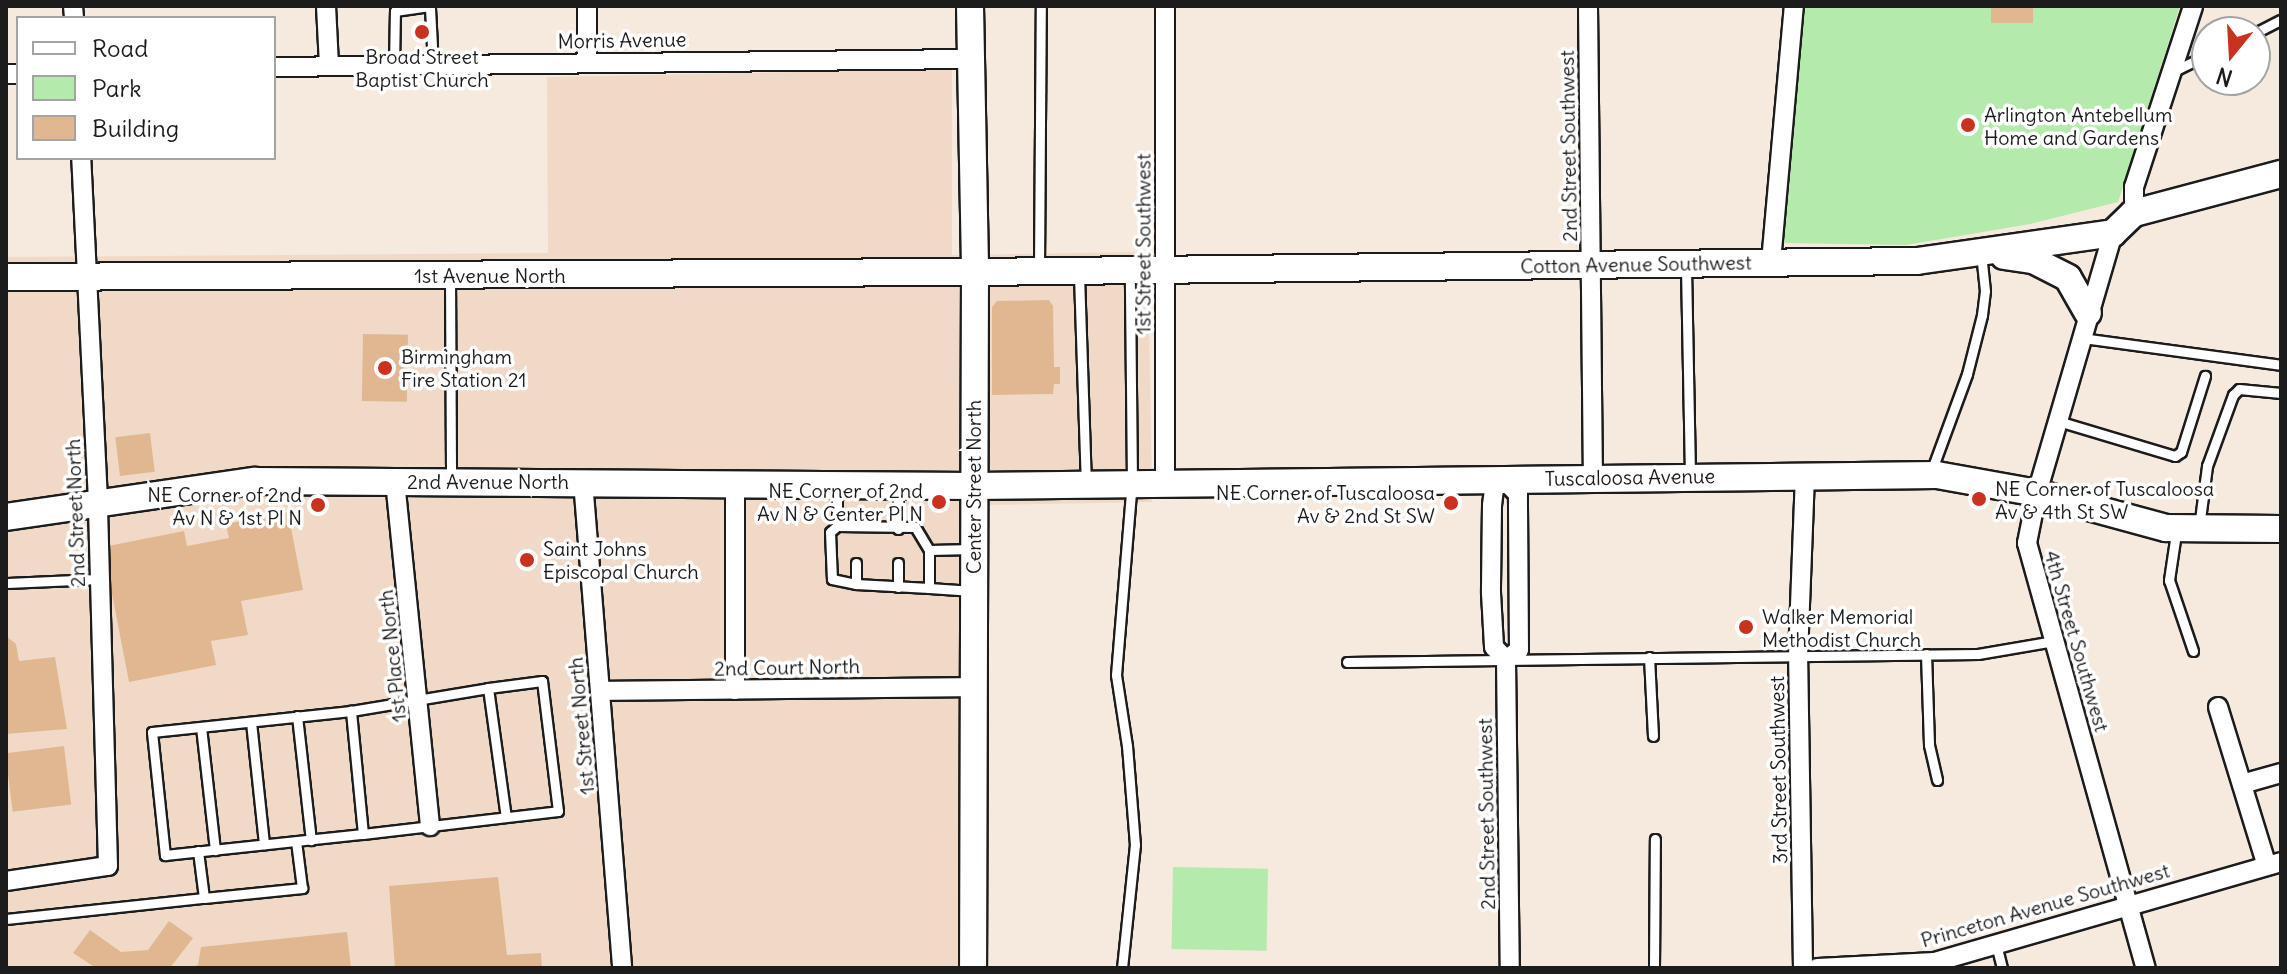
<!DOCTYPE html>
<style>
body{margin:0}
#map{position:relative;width:2287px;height:974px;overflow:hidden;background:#f6e9de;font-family:Delius,sans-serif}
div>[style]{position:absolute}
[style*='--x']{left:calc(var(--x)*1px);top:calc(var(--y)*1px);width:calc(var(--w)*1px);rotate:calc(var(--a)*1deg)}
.built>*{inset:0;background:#f0dac7}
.green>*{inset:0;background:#b4eaac;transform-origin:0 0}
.building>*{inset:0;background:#e1b792;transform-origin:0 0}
.roads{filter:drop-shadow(2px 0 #1c1c1c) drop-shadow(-2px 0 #1c1c1c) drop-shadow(0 2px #1c1c1c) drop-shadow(0 -2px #1c1c1c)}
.lane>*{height:9px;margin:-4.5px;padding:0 4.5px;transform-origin:4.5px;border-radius:4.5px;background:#fff}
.street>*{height:18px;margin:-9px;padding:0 9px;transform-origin:9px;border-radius:9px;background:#fff}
.secondary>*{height:26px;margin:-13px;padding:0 13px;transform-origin:13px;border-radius:13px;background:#fff}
.dots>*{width:22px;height:22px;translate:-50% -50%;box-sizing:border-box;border:4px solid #fff;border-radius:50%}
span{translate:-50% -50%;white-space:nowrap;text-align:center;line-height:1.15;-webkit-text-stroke:7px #fff;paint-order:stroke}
.street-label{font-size:20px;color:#1c1c1c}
.poi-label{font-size:20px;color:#1c1c1c}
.left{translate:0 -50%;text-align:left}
.right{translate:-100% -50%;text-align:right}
.frame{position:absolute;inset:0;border:8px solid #1c1c1c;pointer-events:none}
.legend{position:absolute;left:16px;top:16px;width:260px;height:144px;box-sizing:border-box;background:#fff;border:2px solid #a4a4a4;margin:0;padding:10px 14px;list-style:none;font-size:24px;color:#1c1c1c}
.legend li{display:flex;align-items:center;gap:16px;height:40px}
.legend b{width:40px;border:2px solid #a4a4a4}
.north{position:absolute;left:2191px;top:16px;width:80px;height:80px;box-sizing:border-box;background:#fff;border:2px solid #a4a4a4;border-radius:50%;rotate:198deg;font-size:22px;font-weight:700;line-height:32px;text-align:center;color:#1c1c1c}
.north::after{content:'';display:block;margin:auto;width:28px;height:36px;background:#c8321e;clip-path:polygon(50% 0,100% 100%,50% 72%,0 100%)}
</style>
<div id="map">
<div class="built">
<div style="clip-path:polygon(952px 69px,952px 255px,1148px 252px,1152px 502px,988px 505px,985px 968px,6px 968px,6px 257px,548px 253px,547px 77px)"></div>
</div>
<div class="green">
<div style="clip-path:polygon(1802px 6px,2180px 6px,2118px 202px,2030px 224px,1906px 245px,1784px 243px)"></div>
<div style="left:1173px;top:867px;width:95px;height:82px;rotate:1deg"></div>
</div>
<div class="building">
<div style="left:1991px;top:6px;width:42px;height:17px"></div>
<div style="clip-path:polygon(1049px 300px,1053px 306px,1054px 367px,1060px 367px,1060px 384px,1054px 384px,1053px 394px,992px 395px,992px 307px,997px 301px)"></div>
<div style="left:363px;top:334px;width:45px;height:67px;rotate:1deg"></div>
<div style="left:150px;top:433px;width:39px;height:35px;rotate:83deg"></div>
<div style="clip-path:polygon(288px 512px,303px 590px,241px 601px,248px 635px,211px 641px,216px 665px,129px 682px,103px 547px,184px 531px,187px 546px,229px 538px,226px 524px)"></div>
<div style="clip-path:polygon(6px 636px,16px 644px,19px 661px,55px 657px,67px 729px,6px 734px)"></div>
<div style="left:64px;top:746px;width:59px;height:59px;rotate:83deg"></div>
<div style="clip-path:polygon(498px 877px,507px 955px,541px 953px,542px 968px,395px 968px,389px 886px)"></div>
<div style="clip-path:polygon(169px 921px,193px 938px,170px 968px,96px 968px,73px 953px,90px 930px,121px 952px,148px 950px)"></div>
<div style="clip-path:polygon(347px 932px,351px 968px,188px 968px,198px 965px,201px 947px)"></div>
</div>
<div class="roads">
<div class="lane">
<div style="--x:430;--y:8;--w:57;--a:87"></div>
<div style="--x:2255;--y:33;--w:29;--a:-27"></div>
<div style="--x:394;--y:66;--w:55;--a:-89"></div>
<div style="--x:395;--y:11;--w:35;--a:-8"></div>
<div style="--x:2174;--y:71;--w:37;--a:-26"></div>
<div style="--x:1686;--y:267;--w:209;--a:88.9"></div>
<div style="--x:1039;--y:268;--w:262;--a:-89.6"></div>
<div style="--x:1079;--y:275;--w:208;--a:88.1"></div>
<div style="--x:450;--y:277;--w:204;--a:89.7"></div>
<div style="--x:2082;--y:338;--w:201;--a:7.7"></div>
<div style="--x:2058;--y:421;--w:122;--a:16.7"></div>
<div style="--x:2175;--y:456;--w:7;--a:-34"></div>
<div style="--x:2181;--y:452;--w:80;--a:-72.5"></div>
<div style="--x:1931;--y:472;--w:104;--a:-69.8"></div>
<div style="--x:1967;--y:374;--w:61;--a:-75.7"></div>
<div style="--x:1982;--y:315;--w:24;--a:-83"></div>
<div style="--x:1985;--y:291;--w:36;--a:-96"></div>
<div style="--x:837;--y:486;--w:40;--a:90"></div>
<div style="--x:837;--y:526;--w:9;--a:139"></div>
<div style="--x:830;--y:532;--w:47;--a:87.6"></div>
<div style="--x:832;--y:579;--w:25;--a:12"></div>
<div style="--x:856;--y:584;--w:73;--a:3.1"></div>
<div style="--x:929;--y:588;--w:38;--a:-90"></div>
<div style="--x:929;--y:550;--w:27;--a:-121"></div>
<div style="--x:915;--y:527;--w:78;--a:-179.3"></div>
<div style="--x:898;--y:488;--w:41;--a:90"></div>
<div style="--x:2199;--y:527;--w:62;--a:-82.5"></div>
<div style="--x:2207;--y:466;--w:76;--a:-69.9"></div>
<div style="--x:2233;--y:395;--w:8;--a:-45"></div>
<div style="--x:2239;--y:389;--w:42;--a:5.4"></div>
<div style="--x:2176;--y:533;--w:48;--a:98.5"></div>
<div style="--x:2169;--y:580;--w:75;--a:71.3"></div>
<div style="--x:929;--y:550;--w:44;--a:-1.3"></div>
<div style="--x:6;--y:583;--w:93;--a:-2.5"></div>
<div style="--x:856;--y:584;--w:21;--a:-90"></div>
<div style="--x:898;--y:587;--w:24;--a:-90"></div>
<div style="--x:929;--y:588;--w:44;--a:3.9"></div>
<div style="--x:1926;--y:654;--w:91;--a:88.1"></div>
<div style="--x:1929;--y:745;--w:36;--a:77"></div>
<div style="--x:1649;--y:657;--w:79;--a:87.1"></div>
<div style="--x:1347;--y:662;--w:631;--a:-0.73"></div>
<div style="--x:1978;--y:654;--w:77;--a:-9.7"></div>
<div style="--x:351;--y:711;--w:139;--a:-9.5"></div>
<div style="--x:297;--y:716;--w:125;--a:83.6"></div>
<div style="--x:251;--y:722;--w:123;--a:83.9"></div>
<div style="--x:201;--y:727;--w:124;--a:83.5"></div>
<div style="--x:363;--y:834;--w:124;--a:-95.6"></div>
<div style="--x:351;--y:711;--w:200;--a:174"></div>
<div style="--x:152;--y:732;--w:124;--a:84"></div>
<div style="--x:165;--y:855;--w:199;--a:-6.1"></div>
<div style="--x:363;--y:834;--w:196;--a:-6.7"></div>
<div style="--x:558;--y:811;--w:131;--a:-97"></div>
<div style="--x:542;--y:681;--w:54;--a:172.6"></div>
<div style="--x:488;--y:688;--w:130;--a:82.1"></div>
<div style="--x:198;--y:851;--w:47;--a:82.7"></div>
<div style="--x:204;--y:898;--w:99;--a:-5.8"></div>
<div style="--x:302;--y:888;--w:47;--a:-97.3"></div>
<div style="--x:6;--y:919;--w:199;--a:-6.1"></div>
<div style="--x:1996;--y:944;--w:25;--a:76"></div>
<div style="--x:1122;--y:968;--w:124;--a:-84"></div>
<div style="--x:1135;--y:845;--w:99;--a:-94.6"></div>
<div style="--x:1127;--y:746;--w:72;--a:-98.8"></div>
<div style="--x:1116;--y:675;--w:194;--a:-85.3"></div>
<div style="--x:1132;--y:482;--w:208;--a:-90.6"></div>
<div style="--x:1654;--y:968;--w:129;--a:-89.6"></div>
</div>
<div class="street">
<div style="--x:73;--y:6;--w:12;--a:85"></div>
<div style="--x:326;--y:6;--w:60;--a:87.1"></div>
<div style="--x:1165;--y:6;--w:476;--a:90"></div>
<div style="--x:1588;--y:6;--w:471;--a:89.4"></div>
<div style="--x:587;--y:62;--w:56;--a:-90"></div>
<div style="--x:274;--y:67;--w:697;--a:-0.66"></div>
<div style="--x:6;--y:74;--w:12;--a:0"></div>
<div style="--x:2134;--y:213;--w:26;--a:-90"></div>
<div style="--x:2134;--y:187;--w:190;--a:-71.9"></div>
<div style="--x:2113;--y:233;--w:271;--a:106.3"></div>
<div style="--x:2037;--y:493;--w:51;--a:101.3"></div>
<div style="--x:2027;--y:543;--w:441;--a:74.4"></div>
<div style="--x:1771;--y:262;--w:257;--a:-84.9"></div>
<div style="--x:395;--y:481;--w:347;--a:84.2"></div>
<div style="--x:583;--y:481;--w:489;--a:85.4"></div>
<div style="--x:1506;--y:660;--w:16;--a:-38"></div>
<div style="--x:1519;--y:650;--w:156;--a:-90.4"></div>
<div style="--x:1518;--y:494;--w:21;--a:-135"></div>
<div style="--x:1503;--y:479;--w:13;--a:132"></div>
<div style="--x:1494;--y:489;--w:16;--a:97"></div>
<div style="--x:1492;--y:505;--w:88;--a:90.7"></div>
<div style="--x:1491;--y:593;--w:54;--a:86.8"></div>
<div style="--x:1494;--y:647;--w:18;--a:47"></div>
<div style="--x:1506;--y:660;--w:308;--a:89.3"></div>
<div style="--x:735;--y:690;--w:208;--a:-90"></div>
<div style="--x:601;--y:691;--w:372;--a:-0.6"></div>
<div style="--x:2218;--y:707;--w:166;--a:72.9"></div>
<div style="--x:2242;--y:784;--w:41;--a:-15.8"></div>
<div style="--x:6;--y:881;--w:103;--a:-8.4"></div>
<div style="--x:108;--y:866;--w:365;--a:-91.6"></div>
<div style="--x:98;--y:501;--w:343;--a:-92.8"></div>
<div style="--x:1803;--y:968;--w:311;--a:-90.9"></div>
<div style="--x:1798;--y:657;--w:181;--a:-87.8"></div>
<div style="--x:1817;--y:968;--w:118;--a:-2.9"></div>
<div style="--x:1935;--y:962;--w:360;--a:-16.1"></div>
</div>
<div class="secondary">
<div style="--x:970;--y:6;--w:266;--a:88.9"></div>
<div style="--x:975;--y:272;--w:696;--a:90.16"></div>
<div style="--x:2004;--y:256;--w:29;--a:8"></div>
<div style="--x:2033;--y:260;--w:39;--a:27"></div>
<div style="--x:2068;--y:278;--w:40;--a:60.3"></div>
<div style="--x:6;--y:277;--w:969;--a:-0.3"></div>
<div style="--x:975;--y:272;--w:942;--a:-0.67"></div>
<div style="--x:1917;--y:261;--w:198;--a:-8.1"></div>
<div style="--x:2113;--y:233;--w:29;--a:-44"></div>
<div style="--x:2134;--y:213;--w:152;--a:-14.9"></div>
<div style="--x:6;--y:517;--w:251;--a:-8.3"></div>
<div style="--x:254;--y:481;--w:719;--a:0.4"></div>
<div style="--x:973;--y:486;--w:964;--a:-0.65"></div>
<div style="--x:1937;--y:475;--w:102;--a:10.2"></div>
<div style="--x:2037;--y:493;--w:134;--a:15.2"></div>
<div style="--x:2166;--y:528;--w:115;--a:0.5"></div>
</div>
</div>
<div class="dots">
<div style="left:422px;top:32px;background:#c8321e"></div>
<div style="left:1968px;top:125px;background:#c8321e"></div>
<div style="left:385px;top:368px;background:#c8321e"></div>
<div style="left:1979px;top:499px;background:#c8321e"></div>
<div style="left:939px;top:502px;background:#c8321e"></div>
<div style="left:1451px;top:503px;background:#c8321e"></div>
<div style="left:318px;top:505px;background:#c8321e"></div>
<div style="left:527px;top:560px;background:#c8321e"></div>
<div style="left:1746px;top:627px;background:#c8321e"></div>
</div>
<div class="street-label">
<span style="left:622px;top:40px;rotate:-1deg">Morris Avenue</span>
<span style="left:1568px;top:146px;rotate:-91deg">2nd Street Southwest</span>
<span style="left:1143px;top:244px;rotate:-90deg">1st Street Southwest</span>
<span style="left:1636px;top:264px;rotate:-1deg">Cotton Avenue Southwest</span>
<span style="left:490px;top:275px">1st Avenue North</span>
<span style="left:1630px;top:477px;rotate:-1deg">Tuscaloosa Avenue</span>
<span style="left:488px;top:481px">2nd Avenue North</span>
<span style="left:973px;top:487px;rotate:-90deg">Center Street North</span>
<span style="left:75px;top:513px;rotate:-92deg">2nd Street North</span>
<span style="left:2077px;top:641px;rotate:74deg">4th Street Southwest</span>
<span style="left:392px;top:656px;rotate:-96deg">1st Place North</span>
<span style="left:787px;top:667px;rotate:-1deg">2nd Court North</span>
<span style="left:581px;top:726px;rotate:-95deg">1st Street North</span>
<span style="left:1778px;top:770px;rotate:-91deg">3rd Street Southwest</span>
<span style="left:1486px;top:814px;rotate:-91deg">2nd Street Southwest</span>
<span style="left:2045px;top:905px;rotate:-16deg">Princeton Avenue Southwest</span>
</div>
<div class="poi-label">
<span style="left:422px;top:68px">Broad Street<br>Baptist Church</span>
<span class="left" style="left:1984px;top:126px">Arlington Antebellum<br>Home and Gardens</span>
<span class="left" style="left:401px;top:368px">Birmingham<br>Fire Station 21</span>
<span class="left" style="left:1995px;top:500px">NE Corner of Tuscaloosa<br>Av &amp; 4th St SW</span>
<span class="right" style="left:923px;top:502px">NE Corner of 2nd<br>Av N &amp; Center Pl N</span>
<span class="right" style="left:1435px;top:504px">NE Corner of Tuscaloosa<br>Av &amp; 2nd St SW</span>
<span class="right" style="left:302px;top:506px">NE Corner of 2nd<br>Av N &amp; 1st Pl N</span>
<span class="left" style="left:543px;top:560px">Saint Johns<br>Episcopal Church</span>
<span class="left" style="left:1762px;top:628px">Walker Memorial<br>Methodist Church</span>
</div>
<div class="frame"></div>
<ul class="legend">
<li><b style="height:10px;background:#fff"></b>Road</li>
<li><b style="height:22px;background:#b4eaac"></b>Park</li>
<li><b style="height:22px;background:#e1b792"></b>Building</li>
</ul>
<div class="north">N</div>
</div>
